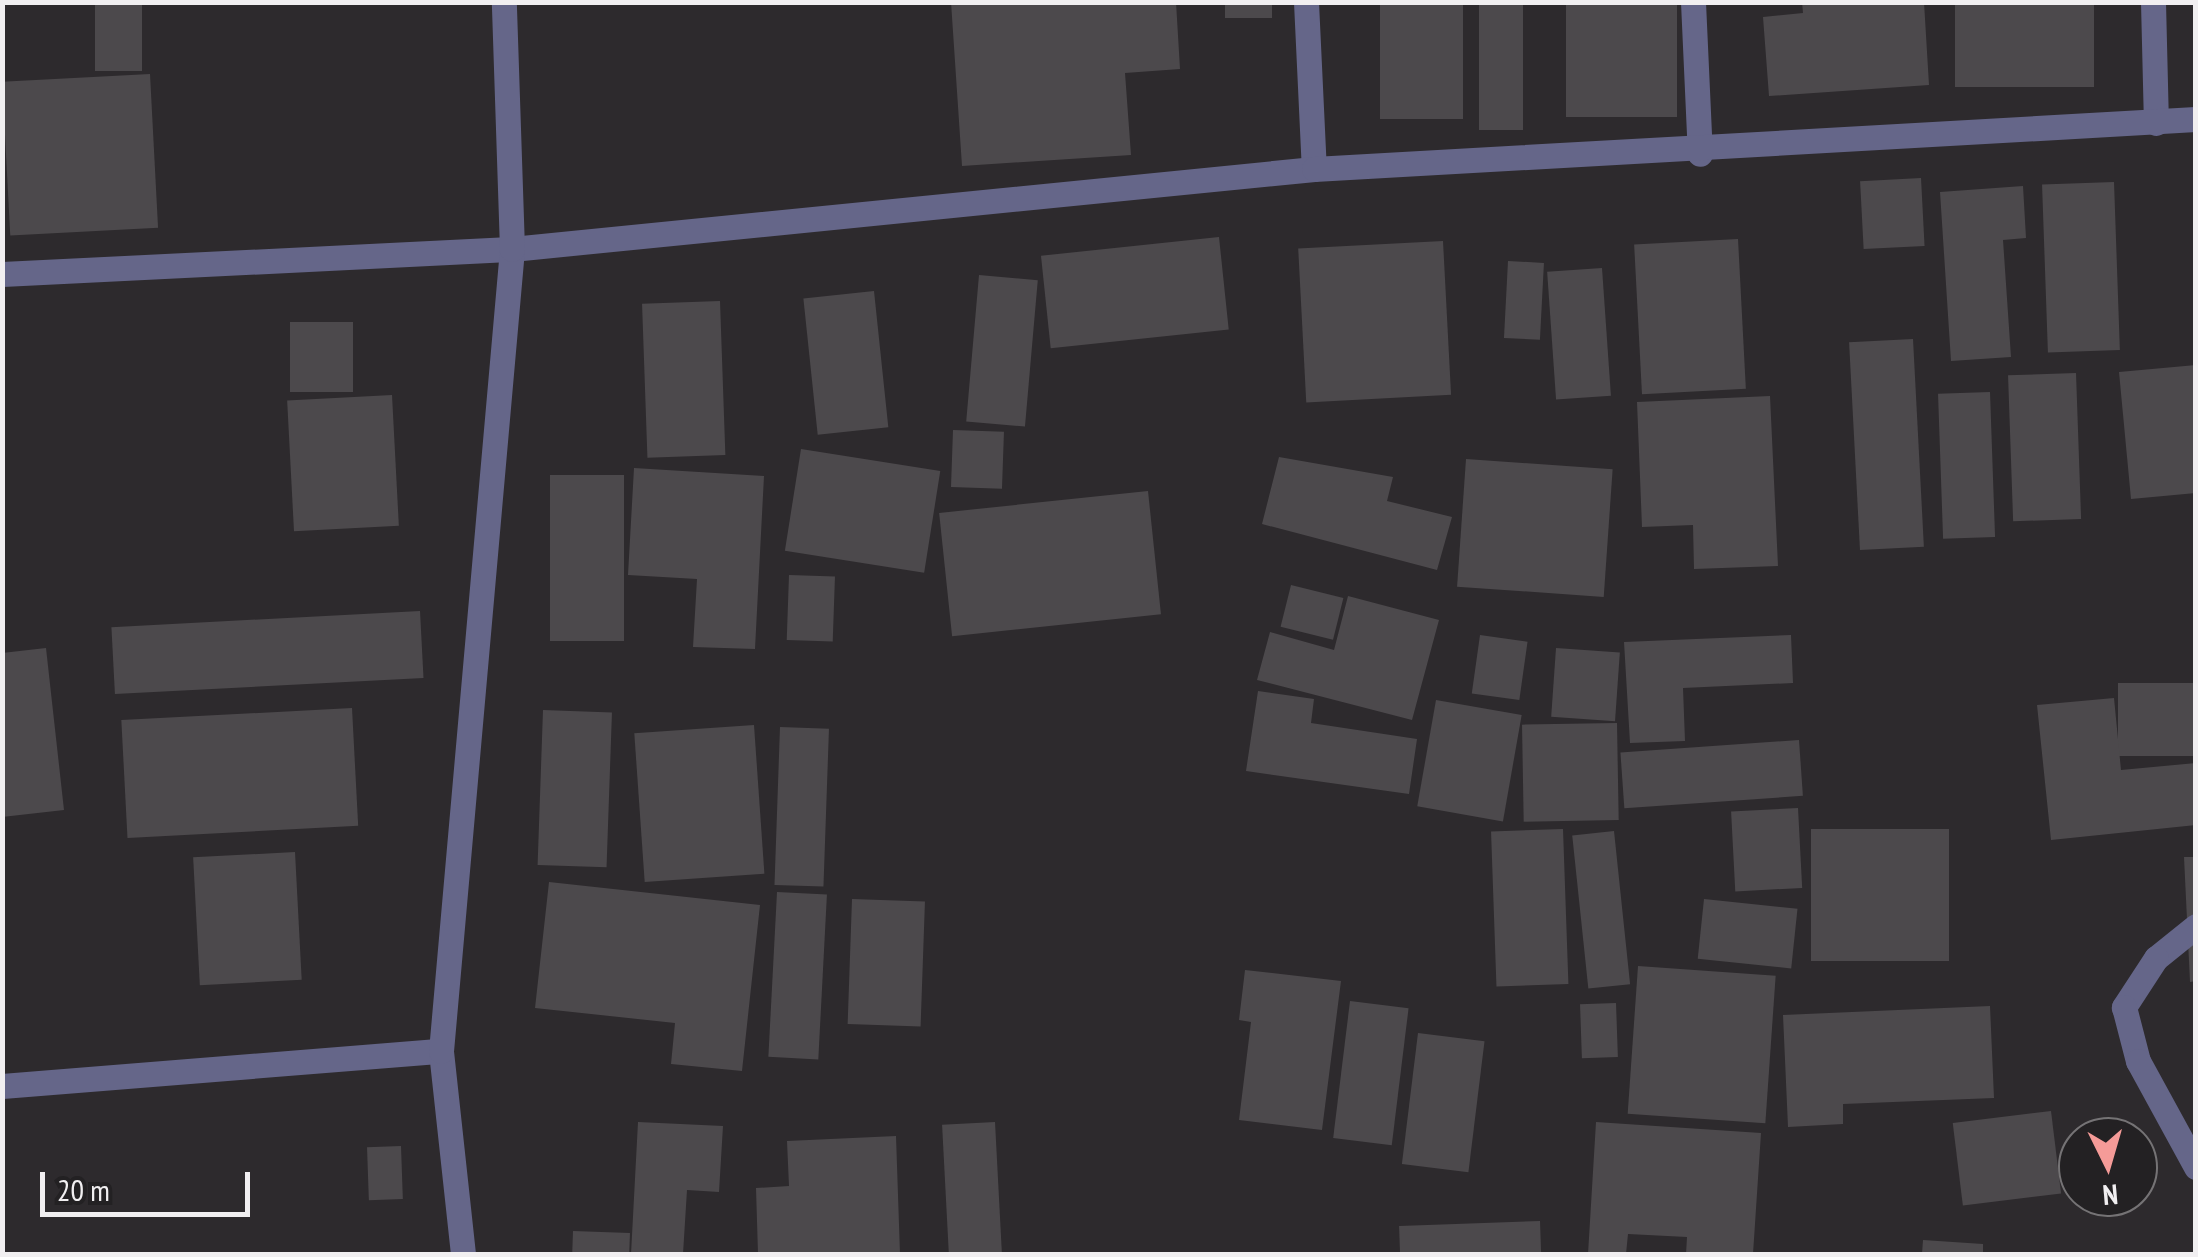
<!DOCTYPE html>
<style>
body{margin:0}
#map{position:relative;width:2198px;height:1257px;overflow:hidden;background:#2d2a2d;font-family:"PT Sans Narrow",sans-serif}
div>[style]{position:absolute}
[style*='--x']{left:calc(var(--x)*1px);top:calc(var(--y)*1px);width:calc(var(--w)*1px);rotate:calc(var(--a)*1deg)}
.building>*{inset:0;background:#4c494c;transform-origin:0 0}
.street>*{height:25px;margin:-12.5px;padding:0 12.5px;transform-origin:12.5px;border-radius:12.5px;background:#656689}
span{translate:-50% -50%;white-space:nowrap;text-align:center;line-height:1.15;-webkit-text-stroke:8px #232123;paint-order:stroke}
.frame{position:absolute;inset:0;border:5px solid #f1eff1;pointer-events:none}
.north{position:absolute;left:2058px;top:1117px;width:100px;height:100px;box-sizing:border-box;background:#232123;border:2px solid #757375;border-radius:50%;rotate:175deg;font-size:28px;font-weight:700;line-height:40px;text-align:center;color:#f1eff1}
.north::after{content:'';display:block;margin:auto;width:35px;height:45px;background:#f59b98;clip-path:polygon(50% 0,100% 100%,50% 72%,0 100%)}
.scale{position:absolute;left:40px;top:1172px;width:210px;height:45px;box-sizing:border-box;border:5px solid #f1eff1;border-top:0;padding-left:12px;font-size:30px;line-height:35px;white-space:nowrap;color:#f1eff1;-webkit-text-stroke:8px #232123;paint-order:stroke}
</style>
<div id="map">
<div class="building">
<div style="left:95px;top:2px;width:47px;height:69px"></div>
<div style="clip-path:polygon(951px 2px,1176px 2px,1180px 69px,1125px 73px,1131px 155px,962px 166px)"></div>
<div style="left:1225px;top:2px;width:47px;height:16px"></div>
<div style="left:1380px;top:2px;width:83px;height:117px"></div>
<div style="left:1479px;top:2px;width:44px;height:128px"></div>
<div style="left:1566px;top:2px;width:111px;height:115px"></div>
<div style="clip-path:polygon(1802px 2px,1924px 2px,1929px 85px,1769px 96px,1763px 17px,1803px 13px)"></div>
<div style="left:1955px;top:2px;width:139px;height:85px"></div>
<div style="left:150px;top:74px;width:154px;height:148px;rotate:87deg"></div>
<div style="left:1921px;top:178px;width:68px;height:61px;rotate:87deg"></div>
<div style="left:2114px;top:182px;width:168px;height:72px;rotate:88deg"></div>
<div style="clip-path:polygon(2023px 186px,2026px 238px,2003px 240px,2011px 357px,1951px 361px,1940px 192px)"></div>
<div style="left:1219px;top:237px;width:93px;height:179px;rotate:84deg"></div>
<div style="left:1738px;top:239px;width:150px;height:104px;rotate:87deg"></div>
<div style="left:1443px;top:241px;width:154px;height:145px;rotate:87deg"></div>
<div style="left:1508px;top:261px;width:36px;height:77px;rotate:3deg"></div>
<div style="left:1602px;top:268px;width:128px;height:55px;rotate:86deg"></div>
<div style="left:979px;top:275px;width:59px;height:147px;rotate:5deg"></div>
<div style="left:874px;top:291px;width:137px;height:71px;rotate:84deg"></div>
<div style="left:720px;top:301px;width:154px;height:78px;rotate:88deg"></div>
<div style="left:290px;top:322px;width:63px;height:70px"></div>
<div style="left:1913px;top:339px;width:208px;height:64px;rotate:87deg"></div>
<div style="clip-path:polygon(2196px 365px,2196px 493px,2131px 499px,2119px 372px)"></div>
<div style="left:2076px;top:373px;width:146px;height:68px;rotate:88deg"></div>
<div style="left:1990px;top:392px;width:145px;height:52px;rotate:88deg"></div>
<div style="left:392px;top:395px;width:131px;height:105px;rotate:87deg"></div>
<div style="clip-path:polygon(1770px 396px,1778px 566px,1694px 569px,1693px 525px,1642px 527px,1637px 402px)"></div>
<div style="left:953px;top:430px;width:51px;height:57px;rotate:2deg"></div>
<div style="left:801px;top:449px;width:141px;height:103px;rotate:9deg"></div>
<div style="clip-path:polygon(1279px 457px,1393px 477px,1387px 501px,1452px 517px,1437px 570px,1262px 524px)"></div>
<div style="left:1466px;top:459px;width:147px;height:128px;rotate:4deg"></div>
<div style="clip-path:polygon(634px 468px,764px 476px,755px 649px,693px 647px,697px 579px,628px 575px)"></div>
<div style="left:550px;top:475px;width:74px;height:166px"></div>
<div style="left:1148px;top:491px;width:124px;height:210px;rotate:84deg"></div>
<div style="left:789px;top:575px;width:46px;height:65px;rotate:2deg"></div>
<div style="left:1291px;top:585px;width:54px;height:43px;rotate:14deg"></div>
<div style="clip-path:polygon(1348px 596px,1439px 620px,1412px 720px,1257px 680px,1270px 632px,1334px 650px)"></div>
<div style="left:420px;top:611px;width:67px;height:309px;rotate:87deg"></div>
<div style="left:1480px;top:635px;width:48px;height:59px;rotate:8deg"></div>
<div style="clip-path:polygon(1791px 635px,1793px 683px,1683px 688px,1685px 741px,1630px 743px,1624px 642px)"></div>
<div style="clip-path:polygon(46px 648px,64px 810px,2px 817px,2px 653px)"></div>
<div style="left:1556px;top:648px;width:64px;height:69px;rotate:4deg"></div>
<div style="left:2196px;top:683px;width:73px;height:78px;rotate:90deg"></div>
<div style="clip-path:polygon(1258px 691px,1314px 699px,1311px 723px,1417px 739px,1409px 794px,1246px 771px)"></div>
<div style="clip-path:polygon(2114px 698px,2121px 770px,2196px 763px,2196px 825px,2051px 840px,2037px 705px)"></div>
<div style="left:1436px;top:700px;width:87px;height:108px;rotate:10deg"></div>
<div style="left:352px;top:708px;width:118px;height:231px;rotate:87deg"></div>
<div style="left:543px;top:710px;width:69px;height:155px;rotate:2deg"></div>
<div style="left:1617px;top:723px;width:97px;height:95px;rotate:89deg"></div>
<div style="left:754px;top:725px;width:149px;height:120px;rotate:86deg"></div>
<div style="left:780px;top:727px;width:49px;height:158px;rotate:2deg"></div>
<div style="left:1799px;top:740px;width:56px;height:179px;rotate:86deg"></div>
<div style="left:1798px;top:808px;width:80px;height:67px;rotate:87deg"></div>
<div style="left:1563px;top:829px;width:155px;height:72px;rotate:88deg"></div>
<div style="left:1811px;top:829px;width:138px;height:132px"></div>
<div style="left:1614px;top:831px;width:154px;height:42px;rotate:84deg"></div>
<div style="left:295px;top:852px;width:128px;height:102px;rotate:87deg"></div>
<div style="clip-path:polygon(2184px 857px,2196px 857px,2196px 981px,2190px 982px)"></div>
<div style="clip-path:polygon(549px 882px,760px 905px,742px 1071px,671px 1064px,675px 1023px,535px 1008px)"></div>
<div style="left:777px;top:892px;width:50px;height:165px;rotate:3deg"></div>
<div style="left:852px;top:899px;width:73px;height:125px;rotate:2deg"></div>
<div style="left:1704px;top:899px;width:94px;height:60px;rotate:6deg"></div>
<div style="left:1638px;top:966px;width:138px;height:148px;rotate:4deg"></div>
<div style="clip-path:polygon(1245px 970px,1341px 981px,1322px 1130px,1239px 1120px,1251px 1022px,1239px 1020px)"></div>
<div style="left:1350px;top:1001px;width:59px;height:138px;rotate:7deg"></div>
<div style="left:1616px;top:1003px;width:54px;height:36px;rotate:88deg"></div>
<div style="clip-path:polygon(1990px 1006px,1994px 1098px,1843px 1104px,1843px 1124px,1788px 1127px,1783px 1015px)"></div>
<div style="left:1418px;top:1033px;width:67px;height:132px;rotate:7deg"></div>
<div style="left:2051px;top:1111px;width:83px;height:99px;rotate:83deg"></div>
<div style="clip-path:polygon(638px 1122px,723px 1126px,719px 1192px,687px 1190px,683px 1254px,631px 1254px)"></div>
<div style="left:995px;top:1122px;width:132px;height:53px;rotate:87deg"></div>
<div style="clip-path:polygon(1596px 1122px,1761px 1133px,1753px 1254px,1686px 1254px,1687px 1237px,1628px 1234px,1626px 1254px,1588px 1254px)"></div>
<div style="clip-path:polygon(896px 1136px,900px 1254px,758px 1254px,756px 1188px,789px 1186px,787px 1141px)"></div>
<div style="left:401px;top:1146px;width:53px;height:34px;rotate:88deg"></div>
<div style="left:1540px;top:1221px;width:33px;height:141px;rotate:88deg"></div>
<div style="left:573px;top:1231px;width:57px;height:23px;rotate:2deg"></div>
<div style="clip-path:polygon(1923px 1240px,1983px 1244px,1983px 1254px,1922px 1254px)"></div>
</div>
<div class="street">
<div style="--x:1306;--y:2;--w:167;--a:87.3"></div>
<div style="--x:1693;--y:2;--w:152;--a:87.4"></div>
<div style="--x:2153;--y:2;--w:121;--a:88.6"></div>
<div style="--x:2;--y:274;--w:511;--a:-2.81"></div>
<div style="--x:512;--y:249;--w:806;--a:-5.7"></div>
<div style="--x:1314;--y:169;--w:883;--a:-3.24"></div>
<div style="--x:2196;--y:926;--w:51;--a:141.3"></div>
<div style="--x:2156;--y:958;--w:59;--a:123.1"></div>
<div style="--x:2124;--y:1007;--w:56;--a:75.5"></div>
<div style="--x:2138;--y:1061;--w:121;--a:61.3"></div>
<div style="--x:2;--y:1086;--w:440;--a:-4.6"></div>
<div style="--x:463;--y:1254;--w:204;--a:-96.2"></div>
<div style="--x:441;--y:1051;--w:805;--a:-84.94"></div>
<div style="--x:512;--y:249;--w:247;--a:-91.9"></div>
</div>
<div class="frame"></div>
<div class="north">N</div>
<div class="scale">20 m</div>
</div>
